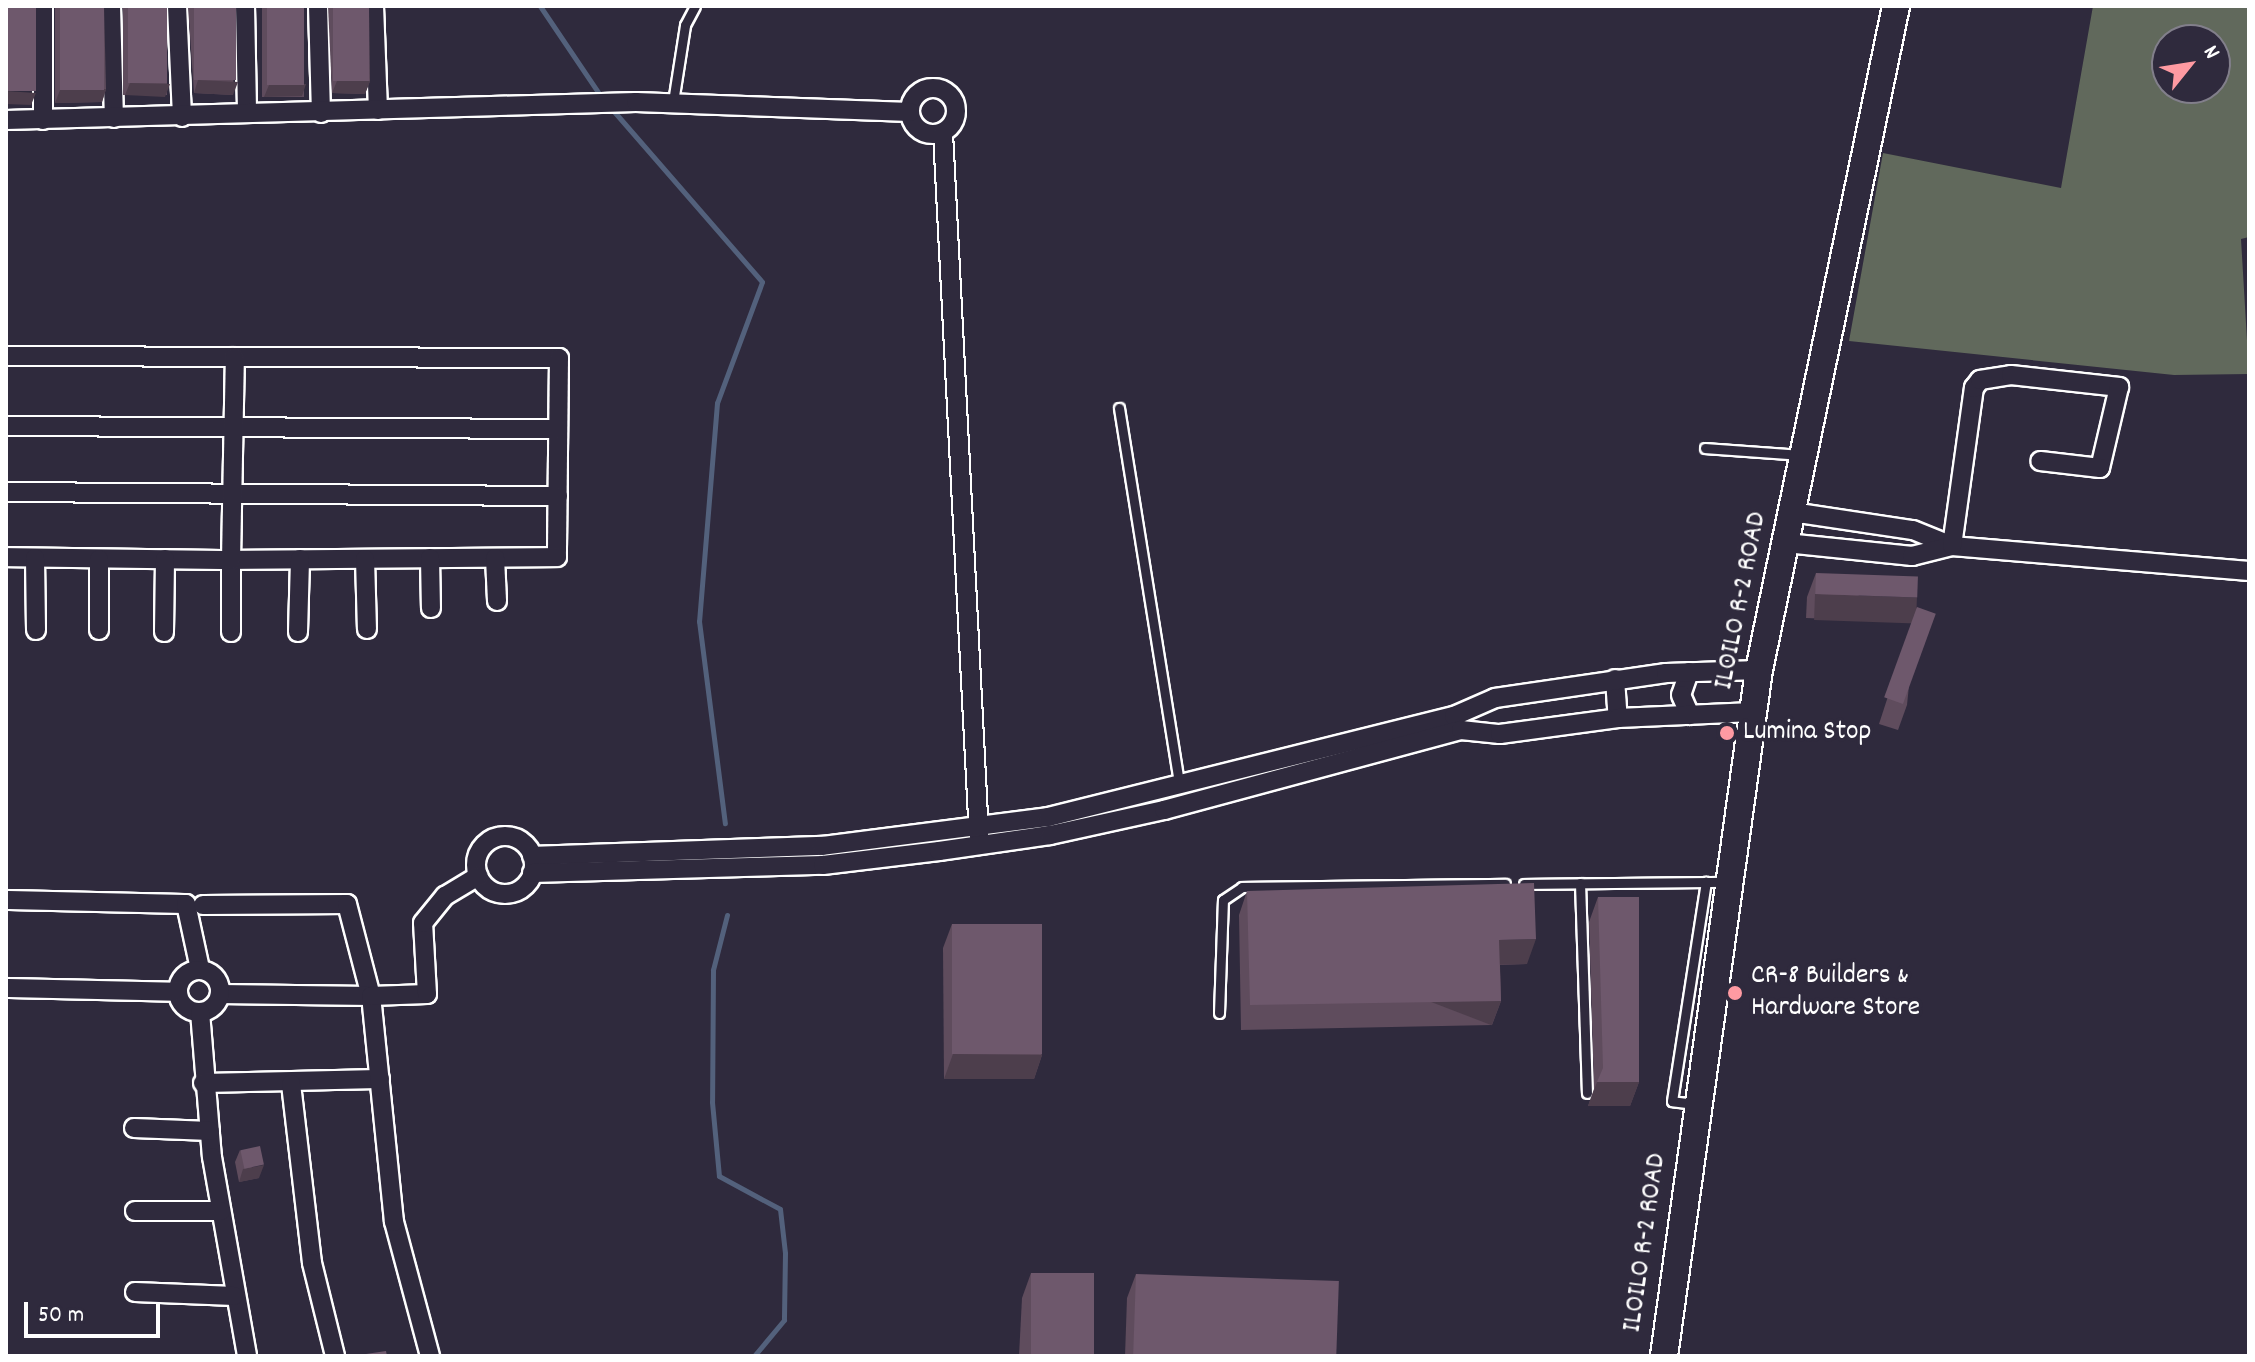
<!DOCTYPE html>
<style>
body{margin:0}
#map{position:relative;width:2255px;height:1362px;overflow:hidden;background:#2f2a3d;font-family:Dekko,sans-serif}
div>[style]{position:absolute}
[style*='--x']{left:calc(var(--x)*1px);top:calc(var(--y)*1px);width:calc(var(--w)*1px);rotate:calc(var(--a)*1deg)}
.green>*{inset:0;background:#61695c}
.stream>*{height:5px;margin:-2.5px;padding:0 2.5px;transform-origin:2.5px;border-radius:2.5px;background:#53617c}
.roads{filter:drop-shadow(2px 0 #fff) drop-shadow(-2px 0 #fff) drop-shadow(0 2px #fff) drop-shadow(0 -2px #fff)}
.lane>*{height:9px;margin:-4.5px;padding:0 4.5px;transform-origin:4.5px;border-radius:4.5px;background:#2f2a3d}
.street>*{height:18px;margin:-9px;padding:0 9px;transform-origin:9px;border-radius:9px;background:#2f2a3d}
.street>.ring{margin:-9px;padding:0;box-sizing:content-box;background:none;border:18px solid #2f2a3d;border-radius:50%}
.secondary>*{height:26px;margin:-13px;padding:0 13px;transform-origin:13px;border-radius:13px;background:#2f2a3d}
.wall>*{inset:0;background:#5f4c5d;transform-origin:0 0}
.shaded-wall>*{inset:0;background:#4d3e4c;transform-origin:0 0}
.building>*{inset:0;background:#6e586c;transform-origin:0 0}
.dots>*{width:22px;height:22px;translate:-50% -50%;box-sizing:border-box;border:4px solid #2f2a3d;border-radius:50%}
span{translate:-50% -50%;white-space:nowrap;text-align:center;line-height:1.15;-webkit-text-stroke:7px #2f2a3d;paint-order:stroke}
.street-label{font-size:28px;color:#fff}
.poi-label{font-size:28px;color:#fff}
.left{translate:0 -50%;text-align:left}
.frame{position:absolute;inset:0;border:8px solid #fff;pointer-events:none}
.north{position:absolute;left:2151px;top:24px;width:80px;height:80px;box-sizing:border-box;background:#2f2a3d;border:2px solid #827f8b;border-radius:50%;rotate:60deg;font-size:22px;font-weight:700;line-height:32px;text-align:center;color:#fff}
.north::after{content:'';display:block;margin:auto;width:28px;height:36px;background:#ff9aa2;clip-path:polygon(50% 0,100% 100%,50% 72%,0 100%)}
.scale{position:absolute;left:24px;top:1302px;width:136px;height:36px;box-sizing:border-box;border:4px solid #fff;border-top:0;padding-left:10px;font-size:24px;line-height:28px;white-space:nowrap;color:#fff;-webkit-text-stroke:6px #2f2a3d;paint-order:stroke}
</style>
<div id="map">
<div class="green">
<div style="clip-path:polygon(evenodd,2093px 6px,2249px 6px,2249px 237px,2241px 239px,2249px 374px,2174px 375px,1849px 341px,1883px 153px,2061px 188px,2093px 6px,2167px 40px,2215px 40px,2215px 88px,2167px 88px,2167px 40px)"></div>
</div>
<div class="stream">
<div style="--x:540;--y:6;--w:111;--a:56"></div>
<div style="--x:611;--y:108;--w:230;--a:49"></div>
<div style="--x:762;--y:282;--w:129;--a:110.4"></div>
<div style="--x:717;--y:403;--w:219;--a:94.7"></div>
<div style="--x:699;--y:621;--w:204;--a:82.7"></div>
<div style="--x:727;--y:915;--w:57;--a:104.3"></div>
<div style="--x:713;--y:970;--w:132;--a:90.4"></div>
<div style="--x:712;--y:1102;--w:74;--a:84.6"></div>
<div style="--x:719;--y:1176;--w:69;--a:28.4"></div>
<div style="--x:780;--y:1209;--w:44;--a:83.5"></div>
<div style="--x:785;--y:1253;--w:67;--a:90.9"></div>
<div style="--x:784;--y:1320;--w:47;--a:129.8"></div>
</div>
<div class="roads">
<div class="lane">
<div style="--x:673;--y:102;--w:78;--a:-81.1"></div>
<div style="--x:685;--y:25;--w:21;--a:-62"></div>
<div style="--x:1119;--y:408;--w:381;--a:80.9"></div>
<div style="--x:1705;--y:448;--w:96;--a:4.2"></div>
<div style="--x:1580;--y:883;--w:210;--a:88.1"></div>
<div style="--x:1524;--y:884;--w:204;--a:-0.6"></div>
<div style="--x:1219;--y:1013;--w:113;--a:-88"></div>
<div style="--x:1223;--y:900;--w:23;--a:-34"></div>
<div style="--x:1242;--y:887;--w:263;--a:-0.7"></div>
<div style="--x:1695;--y:1104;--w:23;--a:-173"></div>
<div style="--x:1672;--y:1101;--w:222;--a:-81.2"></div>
</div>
<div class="street">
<div style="--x:111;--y:6;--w:112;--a:88.5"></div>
<div style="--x:177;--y:6;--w:111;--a:87.4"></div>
<div style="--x:245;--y:6;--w:107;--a:88.9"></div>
<div style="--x:318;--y:6;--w:107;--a:88.4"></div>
<div style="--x:374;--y:6;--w:104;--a:87.8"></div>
<div class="ring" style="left:910px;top:88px;width:28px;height:28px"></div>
<div style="--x:6;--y:120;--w:630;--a:-1.64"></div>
<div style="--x:636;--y:102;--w:274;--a:2.1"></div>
<div style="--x:43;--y:120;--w:114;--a:-90"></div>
<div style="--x:943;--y:133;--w:705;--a:87.07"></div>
<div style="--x:6;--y:356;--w:553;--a:0.21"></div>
<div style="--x:559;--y:358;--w:199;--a:90.6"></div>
<div style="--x:557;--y:557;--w:326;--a:179.5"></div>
<div style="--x:231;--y:560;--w:72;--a:90"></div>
<div style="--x:6;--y:426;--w:552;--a:0.31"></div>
<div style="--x:6;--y:492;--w:552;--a:0.42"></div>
<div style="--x:1792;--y:512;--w:122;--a:8.5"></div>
<div style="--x:1913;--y:530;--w:42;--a:22.3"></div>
<div style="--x:1952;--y:546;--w:298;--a:4.8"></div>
<div style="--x:1786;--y:543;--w:127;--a:5.9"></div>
<div style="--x:1912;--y:556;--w:41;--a:-14"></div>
<div style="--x:1952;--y:546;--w:160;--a:-82.1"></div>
<div style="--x:1974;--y:388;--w:10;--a:-53"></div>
<div style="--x:1980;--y:380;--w:31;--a:-9"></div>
<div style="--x:2011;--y:375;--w:109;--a:6.3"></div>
<div style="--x:2119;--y:387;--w:83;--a:103.2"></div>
<div style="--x:2100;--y:468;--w:60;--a:-173.3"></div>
<div style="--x:6;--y:557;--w:225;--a:0.8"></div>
<div style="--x:231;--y:560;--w:203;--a:-88.9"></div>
<div style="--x:35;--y:558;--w:72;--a:89.2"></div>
<div style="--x:430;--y:558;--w:50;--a:88.9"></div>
<div style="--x:495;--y:558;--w:43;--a:87.3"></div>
<div style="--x:99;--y:559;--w:71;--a:90"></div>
<div style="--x:365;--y:559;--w:70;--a:88.4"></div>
<div style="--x:164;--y:632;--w:73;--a:-89.2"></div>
<div style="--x:298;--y:632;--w:73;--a:-88.4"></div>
<div style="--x:1689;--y:672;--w:24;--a:109"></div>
<div style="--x:1681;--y:695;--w:22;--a:66"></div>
<div style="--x:1615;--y:679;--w:39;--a:86"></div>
<div class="ring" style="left:476px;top:836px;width:40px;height:40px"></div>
<div style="--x:532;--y:856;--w:290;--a:-2"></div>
<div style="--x:822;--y:846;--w:228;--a:-7.3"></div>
<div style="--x:1048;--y:817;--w:418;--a:-14"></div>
<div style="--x:1454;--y:716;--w:45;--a:-23.7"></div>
<div style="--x:1495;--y:698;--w:173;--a:-8.3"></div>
<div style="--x:1666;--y:673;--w:93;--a:-1.8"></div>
<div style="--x:532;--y:873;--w:291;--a:-1.6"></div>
<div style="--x:823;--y:865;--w:117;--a:-6.9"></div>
<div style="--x:939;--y:851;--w:112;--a:-8.2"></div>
<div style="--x:1050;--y:835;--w:117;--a:-12.4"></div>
<div style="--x:1164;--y:810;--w:308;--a:-15.1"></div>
<div style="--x:1461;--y:730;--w:39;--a:6"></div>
<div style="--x:1500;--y:734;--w:119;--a:-7.7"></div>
<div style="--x:1618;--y:718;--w:135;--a:-2.5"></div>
<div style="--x:6;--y:900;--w:180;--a:1.3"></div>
<div style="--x:186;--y:904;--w:66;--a:77.8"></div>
<div style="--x:203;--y:905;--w:144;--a:-0.4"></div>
<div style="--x:347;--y:904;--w:95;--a:75.4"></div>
<div style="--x:371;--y:996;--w:151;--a:-179.2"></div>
<div class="ring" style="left:178px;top:970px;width:24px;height:24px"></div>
<div style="--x:6;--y:988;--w:171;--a:1.3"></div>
<div style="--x:200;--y:1012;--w:145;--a:85.3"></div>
<div style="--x:212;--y:1157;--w:202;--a:80"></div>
<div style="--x:203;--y:1083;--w:177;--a:-1.3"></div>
<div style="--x:291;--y:1084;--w:180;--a:83.3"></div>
<div style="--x:312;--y:1263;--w:96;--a:76.1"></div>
<div style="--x:134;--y:1128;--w:76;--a:2.3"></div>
<div style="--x:135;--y:1211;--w:86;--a:0"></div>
<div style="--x:135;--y:1292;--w:99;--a:2.3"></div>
<div style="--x:430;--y:1356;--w:139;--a:-105"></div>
<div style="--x:394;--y:1222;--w:227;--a:-95.8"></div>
<div style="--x:371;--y:996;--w:56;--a:-2"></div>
<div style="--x:427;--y:994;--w:71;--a:-93.2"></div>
<div style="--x:423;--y:923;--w:35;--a:-51"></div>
<div style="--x:445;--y:896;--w:39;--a:-31"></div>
</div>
<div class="secondary">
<div style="--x:1664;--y:1356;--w:693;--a:-82.12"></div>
<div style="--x:1759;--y:670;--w:678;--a:-78.34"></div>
</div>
</div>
<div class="wall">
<div style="clip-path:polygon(55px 6px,104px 6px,106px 89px,102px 102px,55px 103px)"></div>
<div style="left:123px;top:6px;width:44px;height:89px"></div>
<div style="clip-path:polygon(188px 6px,236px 6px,233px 95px,194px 93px)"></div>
<div style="left:262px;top:6px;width:42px;height:91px"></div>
<div style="clip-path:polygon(328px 6px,369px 6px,370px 81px,365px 94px,332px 93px)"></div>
<div style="clip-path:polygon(1816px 573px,1909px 622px,1806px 618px,1807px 597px)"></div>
<div style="clip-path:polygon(1917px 607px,1907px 705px,1898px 730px,1879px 724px)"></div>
<div style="clip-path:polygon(1247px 891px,1527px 964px,1500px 965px,1501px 1001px,1492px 1025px,1241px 1030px,1239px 915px)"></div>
<div style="clip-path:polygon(1598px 897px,1639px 1082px,1630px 1106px,1588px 1106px,1594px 1089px,1589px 922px)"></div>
<div style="clip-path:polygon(952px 924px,1042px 1055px,1034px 1079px,944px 1079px,943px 948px)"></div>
<div style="clip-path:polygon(240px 1150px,259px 1178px,239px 1182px,235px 1162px)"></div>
<div style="clip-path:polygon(1031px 1273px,1090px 1356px,1019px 1356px,1022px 1298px)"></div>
<div style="clip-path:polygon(1136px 1274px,1336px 1356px,1125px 1356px,1127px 1298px)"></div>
</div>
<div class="shaded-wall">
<div style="clip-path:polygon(198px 80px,238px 82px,233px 95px,194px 93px)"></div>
<div style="clip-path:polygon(337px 81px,370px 81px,365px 94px,332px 93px)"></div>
<div style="clip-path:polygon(130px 83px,170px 84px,165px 97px,125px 95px)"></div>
<div style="clip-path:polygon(306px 84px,302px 96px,264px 97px,269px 85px)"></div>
<div style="clip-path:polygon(106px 89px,102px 102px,55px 103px,60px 90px)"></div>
<div style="clip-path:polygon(6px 91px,36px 93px,31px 105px,6px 104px)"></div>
<div style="left:1815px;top:594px;width:102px;height:26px;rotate:2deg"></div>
<div style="clip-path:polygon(1536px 939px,1527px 964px,1490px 965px,1499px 940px)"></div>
<div style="left:1501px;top:1001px;width:26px;height:251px;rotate:111deg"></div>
<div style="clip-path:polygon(953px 1054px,1042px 1055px,1034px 1079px,944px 1079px)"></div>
<div style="clip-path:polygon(1597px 1082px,1639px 1082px,1630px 1106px,1588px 1106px)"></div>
<div style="clip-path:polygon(264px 1165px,259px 1178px,239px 1182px,243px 1169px)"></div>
</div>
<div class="building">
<div style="left:6px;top:6px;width:30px;height:85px"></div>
<div style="left:60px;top:6px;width:44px;height:84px"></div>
<div style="left:128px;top:6px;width:39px;height:77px"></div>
<div style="left:194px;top:6px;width:42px;height:74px"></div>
<div style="left:267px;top:6px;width:37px;height:79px"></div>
<div style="left:333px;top:6px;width:36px;height:75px"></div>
<div style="left:1816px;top:573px;width:102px;height:21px;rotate:2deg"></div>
<div style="left:1917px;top:607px;width:20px;height:96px;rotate:20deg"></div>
<div style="clip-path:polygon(1534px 883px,1536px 939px,1499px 940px,1501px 1001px,1250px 1005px,1247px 891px)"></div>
<div style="clip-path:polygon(1598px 897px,1639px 897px,1639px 1082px,1597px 1082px,1603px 1068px)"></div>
<div style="left:952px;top:924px;width:90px;height:130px"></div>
<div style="left:260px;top:1146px;width:19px;height:20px;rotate:78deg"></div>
<div style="left:1031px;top:1273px;width:63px;height:83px"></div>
<div style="left:1136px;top:1274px;width:203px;height:82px;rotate:2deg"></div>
<div style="clip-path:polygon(386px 1351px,387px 1356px,366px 1356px,366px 1354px)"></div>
</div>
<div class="dots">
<div style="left:1727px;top:733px;background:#ff9aa2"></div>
<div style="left:1735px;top:993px;background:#ff9aa2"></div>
</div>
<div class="street-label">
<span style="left:1742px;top:601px;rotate:-79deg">ILOILO R-2 ROAD</span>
<span style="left:1646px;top:1243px;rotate:-82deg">ILOILO R-2 ROAD</span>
</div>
<div class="poi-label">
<span class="left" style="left:1743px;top:733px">Lumina Stop</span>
<span class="left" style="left:1751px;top:993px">CR-8 Builders &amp;<br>Hardware Store</span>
</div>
<div class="frame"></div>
<div class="north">N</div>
<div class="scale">50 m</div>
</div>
